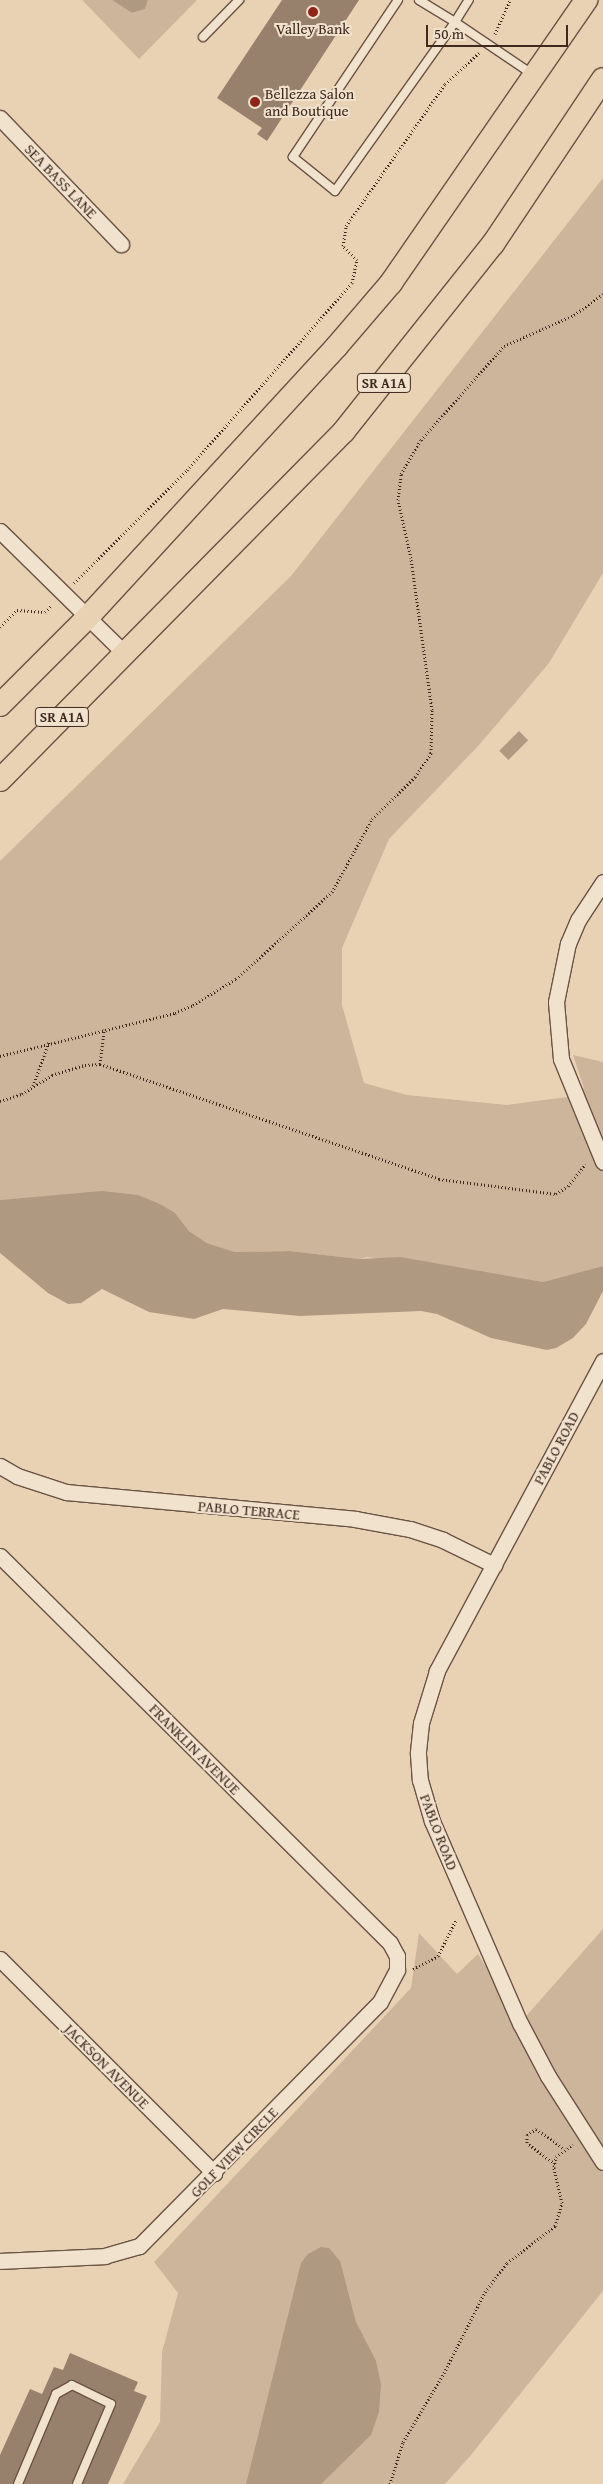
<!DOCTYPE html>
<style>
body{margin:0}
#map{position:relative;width:603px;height:2484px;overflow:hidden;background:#e9d2b4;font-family:"Gentium Book Plus",serif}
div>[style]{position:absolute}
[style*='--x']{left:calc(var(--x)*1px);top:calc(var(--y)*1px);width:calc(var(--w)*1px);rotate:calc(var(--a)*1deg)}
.green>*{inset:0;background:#ccb59b}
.water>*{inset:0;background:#af9981;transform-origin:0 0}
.building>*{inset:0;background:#97816c}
.path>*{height:3px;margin-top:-1.5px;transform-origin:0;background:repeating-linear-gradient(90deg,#3f291f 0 1px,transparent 0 3.5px)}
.roads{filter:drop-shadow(1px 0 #6a5344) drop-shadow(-1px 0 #6a5344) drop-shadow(0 1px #6a5344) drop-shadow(0 -1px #6a5344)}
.lane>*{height:8px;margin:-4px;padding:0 4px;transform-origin:4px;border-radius:4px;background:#f1e2ce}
.street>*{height:15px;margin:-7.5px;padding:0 7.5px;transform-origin:7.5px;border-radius:7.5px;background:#f1e2ce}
.primary>*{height:22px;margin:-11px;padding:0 11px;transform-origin:11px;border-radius:11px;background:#e9d2b4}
.dots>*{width:14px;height:14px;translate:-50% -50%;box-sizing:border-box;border:2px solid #f1e2ce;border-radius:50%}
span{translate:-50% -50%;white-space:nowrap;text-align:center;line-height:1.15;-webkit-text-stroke:4px #f1e2ce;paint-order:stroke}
.shield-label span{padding:1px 4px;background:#f1e2ce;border:1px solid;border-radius:4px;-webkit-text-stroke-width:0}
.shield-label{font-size:14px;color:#3f291f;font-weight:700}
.poi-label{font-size:15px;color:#3f291f}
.left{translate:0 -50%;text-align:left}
.street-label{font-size:15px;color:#3f291f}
.scale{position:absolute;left:426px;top:25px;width:142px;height:22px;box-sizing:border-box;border:2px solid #3f291f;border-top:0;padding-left:6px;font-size:15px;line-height:18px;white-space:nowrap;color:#3f291f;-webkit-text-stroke:4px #f1e2ce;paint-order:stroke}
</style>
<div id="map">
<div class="green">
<div style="clip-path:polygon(82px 0,112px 0,133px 13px,145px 9px,148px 0,197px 0,139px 59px)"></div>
<div style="clip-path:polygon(603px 178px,603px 573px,549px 663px,480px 744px,389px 839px,342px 948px,342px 1005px,364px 1083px,407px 1095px,507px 1105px,575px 1096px,584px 1088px,573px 1055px,603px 1062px,603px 1266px,543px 1282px,367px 1257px,359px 1259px,290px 1251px,235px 1252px,207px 1243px,189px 1231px,175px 1213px,79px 1194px,0 1200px,0 861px,291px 576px)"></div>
<div style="clip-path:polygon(603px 1929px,603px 2291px,471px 2455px,445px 2484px,123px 2484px,160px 2422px,162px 2352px,178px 2293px,154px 2262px,411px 1988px,419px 1933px,457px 1974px,478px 1954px,520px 2023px)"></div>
</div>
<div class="water">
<div style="clip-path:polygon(112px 0,148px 0,145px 9px,132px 13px)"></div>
<div style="left:519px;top:731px;width:13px;height:28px;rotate:45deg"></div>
<div style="clip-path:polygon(102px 1191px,138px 1195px,160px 1204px,175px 1213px,189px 1231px,207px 1243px,235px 1252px,290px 1251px,359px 1259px,400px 1257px,543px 1282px,603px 1266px,603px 1291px,586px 1324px,573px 1338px,556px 1348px,547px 1350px,491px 1338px,437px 1314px,421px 1311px,300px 1316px,223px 1309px,194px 1319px,149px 1312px,102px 1289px,81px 1303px,68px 1304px,48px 1293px,0 1253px,0 1200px)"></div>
<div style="clip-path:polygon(321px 2247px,329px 2248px,340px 2261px,356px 2322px,376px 2361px,381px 2384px,379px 2412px,371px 2435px,321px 2484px,246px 2484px,301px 2263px,308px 2254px)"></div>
</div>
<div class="building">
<div style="clip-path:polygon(282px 0,359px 0,267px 141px,257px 134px,262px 128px,217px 98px)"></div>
<div style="clip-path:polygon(70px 2353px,138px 2382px,134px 2391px,147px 2396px,108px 2484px,0 2484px,0 2455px,30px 2389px,42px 2394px,54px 2367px,63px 2370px)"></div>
</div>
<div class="path">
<div style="--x:495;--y:34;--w:37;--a:-66"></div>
<div style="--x:74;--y:583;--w:160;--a:-45"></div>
<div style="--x:187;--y:470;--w:249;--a:-48.6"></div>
<div style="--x:352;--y:283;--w:24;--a:-78"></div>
<div style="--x:357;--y:260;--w:20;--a:-135"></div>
<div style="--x:343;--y:246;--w:20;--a:-81"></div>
<div style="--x:346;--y:226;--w:173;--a:-55.1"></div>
<div style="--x:445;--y:84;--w:46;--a:-42.4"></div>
<div style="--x:0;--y:627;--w:24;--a:-45"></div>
<div style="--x:17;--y:610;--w:28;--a:4"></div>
<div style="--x:45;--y:612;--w:10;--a:-45"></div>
<div style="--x:0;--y:1056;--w:180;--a:-13.8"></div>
<div style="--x:175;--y:1013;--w:20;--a:-24"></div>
<div style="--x:193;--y:1005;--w:50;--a:-31.2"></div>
<div style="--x:236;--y:979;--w:130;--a:-42.2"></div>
<div style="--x:332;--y:892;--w:83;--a:-61.3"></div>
<div style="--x:372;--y:819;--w:60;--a:-44.3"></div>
<div style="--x:415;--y:777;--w:29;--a:-56"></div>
<div style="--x:431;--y:753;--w:43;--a:-88.7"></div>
<div style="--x:432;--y:710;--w:153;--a:-97.9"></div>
<div style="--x:411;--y:558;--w:59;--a:-102.6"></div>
<div style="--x:398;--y:500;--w:26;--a:-83"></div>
<div style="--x:401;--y:474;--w:39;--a:-60"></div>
<div style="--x:421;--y:440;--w:125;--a:-48.6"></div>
<div style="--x:504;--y:346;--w:77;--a:-23.9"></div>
<div style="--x:574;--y:315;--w:36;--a:-36"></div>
<div style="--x:100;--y:1064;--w:35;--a:-83"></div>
<div style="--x:33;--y:1086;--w:47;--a:-70"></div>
<div style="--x:0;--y:1101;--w:23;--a:-18"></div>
<div style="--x:22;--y:1094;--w:36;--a:-32"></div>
<div style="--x:52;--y:1075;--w:34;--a:-17"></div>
<div style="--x:85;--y:1065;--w:15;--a:-4"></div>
<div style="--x:100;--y:1064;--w:358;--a:18.7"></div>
<div style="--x:439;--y:1179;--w:118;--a:7.3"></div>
<div style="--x:556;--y:1194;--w:14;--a:-34"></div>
<div style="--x:568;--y:1186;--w:28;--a:-51"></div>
<div style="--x:413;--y:1969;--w:28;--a:-27"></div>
<div style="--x:438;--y:1956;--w:40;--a:-63.4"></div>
<div style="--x:555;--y:2164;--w:35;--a:-143"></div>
<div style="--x:527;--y:2143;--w:8;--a:-90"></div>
<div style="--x:527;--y:2135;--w:11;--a:-34"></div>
<div style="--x:536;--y:2129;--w:35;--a:35"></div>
<div style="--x:390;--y:2484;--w:44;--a:-72.8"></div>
<div style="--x:403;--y:2442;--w:80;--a:-59.3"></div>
<div style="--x:444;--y:2373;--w:91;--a:-63.2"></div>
<div style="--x:485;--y:2292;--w:36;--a:-53"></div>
<div style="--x:507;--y:2263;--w:61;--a:-37.6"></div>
<div style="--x:555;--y:2226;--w:24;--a:-73"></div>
<div style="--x:562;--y:2203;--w:37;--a:-103"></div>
<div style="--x:554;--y:2167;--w:10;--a:-79"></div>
<div style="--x:556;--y:2157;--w:21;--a:-37"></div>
</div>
<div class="roads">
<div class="lane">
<div style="--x:398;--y:0;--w:189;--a:123.8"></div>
<div style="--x:293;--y:157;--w:54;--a:39"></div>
<div style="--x:335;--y:191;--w:207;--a:-54.6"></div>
<div style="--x:455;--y:22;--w:93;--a:34"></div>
<div style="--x:419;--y:0;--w:42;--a:31.4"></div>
<div style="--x:455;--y:22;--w:26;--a:-58"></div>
<div style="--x:203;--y:37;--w:52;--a:-45.8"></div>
<div style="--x:18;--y:2484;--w:98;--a:-67.1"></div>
<div style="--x:56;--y:2394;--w:18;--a:-29"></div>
<div style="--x:72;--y:2385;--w:43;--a:26"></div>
<div style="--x:111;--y:2404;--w:87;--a:113"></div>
</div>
<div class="street">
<div style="--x:0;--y:118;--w:175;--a:46.2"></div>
<div style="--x:0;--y:531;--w:175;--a:44.5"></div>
<div style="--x:603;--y:882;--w:45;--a:123.3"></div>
<div style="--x:578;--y:920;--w:25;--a:113"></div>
<div style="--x:568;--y:943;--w:60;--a:101.5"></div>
<div style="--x:556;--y:1002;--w:57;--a:85"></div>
<div style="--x:561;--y:1059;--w:111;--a:67.8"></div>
<div style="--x:603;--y:1361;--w:352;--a:118.2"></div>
<div style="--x:437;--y:1671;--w:54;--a:107.1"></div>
<div style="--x:421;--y:1723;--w:31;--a:96"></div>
<div style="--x:418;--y:1754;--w:26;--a:86"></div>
<div style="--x:420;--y:1780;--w:43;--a:73.7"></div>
<div style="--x:432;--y:1821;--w:220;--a:66.5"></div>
<div style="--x:520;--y:2023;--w:60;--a:62.2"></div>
<div style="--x:548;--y:2076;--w:102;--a:57.4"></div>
<div style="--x:0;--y:1466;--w:20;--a:30"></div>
<div style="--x:17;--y:1476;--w:52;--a:18.1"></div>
<div style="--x:66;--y:1492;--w:290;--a:5.3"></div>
<div style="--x:355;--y:1519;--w:56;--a:10.3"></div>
<div style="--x:410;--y:1529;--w:35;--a:18"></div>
<div style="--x:443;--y:1540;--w:57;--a:26.1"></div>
<div style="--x:0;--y:1556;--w:549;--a:44.78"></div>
<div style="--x:390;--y:1943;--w:15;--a:62"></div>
<div style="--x:397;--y:1956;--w:14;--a:90"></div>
<div style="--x:397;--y:1970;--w:36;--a:118"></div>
<div style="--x:380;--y:2002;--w:343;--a:134.6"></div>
<div style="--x:139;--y:2246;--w:35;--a:164"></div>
<div style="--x:105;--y:2256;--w:105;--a:177.3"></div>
<div style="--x:0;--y:1959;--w:303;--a:45"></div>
</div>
<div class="primary">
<div style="--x:0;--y:705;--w:123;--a:-45"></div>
<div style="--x:87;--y:618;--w:369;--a:-47.4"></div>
<div style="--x:337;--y:346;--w:83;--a:-49.4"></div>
<div style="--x:391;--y:283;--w:344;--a:-55.4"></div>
<div style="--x:0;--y:780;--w:490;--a:-45.4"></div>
<div style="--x:344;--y:431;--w:239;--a:-51.5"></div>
<div style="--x:493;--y:244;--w:198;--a:-56.3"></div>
</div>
</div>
<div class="dots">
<div style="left:313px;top:12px;background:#8f2418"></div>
<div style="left:255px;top:102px;background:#8f2418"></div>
</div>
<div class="shield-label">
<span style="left:384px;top:383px">SR A1A</span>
<span style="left:62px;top:717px">SR A1A</span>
</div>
<div class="poi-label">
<span style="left:313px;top:29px">Valley Bank</span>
<span class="left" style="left:265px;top:102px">Bellezza Salon<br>and Boutique</span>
</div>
<div class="street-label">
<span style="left:61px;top:181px;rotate:46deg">SEA BASS LANE</span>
<span style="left:556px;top:1448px;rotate:-62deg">PABLO ROAD</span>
<span style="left:249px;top:1510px;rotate:5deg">PABLO TERRACE</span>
<span style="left:195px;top:1749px;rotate:45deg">FRANKLIN AVENUE</span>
<span style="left:439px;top:1832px;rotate:69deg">PABLO ROAD</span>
<span style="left:107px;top:2066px;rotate:45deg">JACKSON AVENUE</span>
<span style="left:234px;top:2152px;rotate:-46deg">GOLF VIEW CIRCLE</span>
</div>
<div class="scale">50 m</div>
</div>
